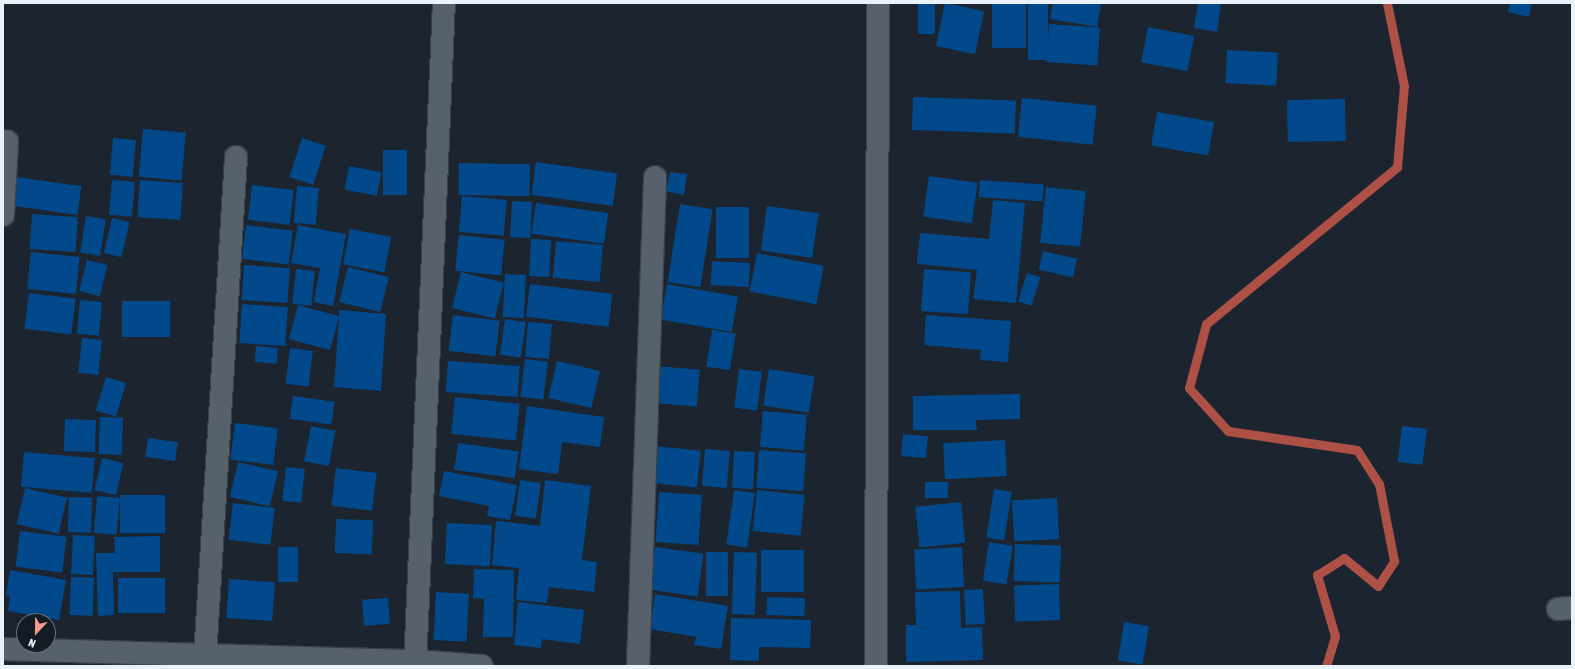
<!DOCTYPE html>
<style>
body{margin:0}
#map{position:relative;width:1575px;height:669px;overflow:hidden;background:#1c252f;font-family:"Asap Condensed",sans-serif}
div>[style]{position:absolute}
[style*='--x']{left:calc(var(--x)*1px);top:calc(var(--y)*1px);width:calc(var(--w)*1px);rotate:calc(var(--a)*1deg)}
.stream>*{height:9px;margin:-4.5px;padding:0 4.5px;transform-origin:4.5px;border-radius:4.5px;background:#ad5046}
.building>*{inset:0;background:#01498a;transform-origin:0 0}
.roads{filter:drop-shadow(1px 0 #394048) drop-shadow(-1px 0 #394048) drop-shadow(0 1px #394048) drop-shadow(0 -1px #394048)}
.minor>*{height:22px;margin:-11px;padding:0 11px;transform-origin:11px;border-radius:11px;background:#57616c}
span{translate:-50% -50%;white-space:nowrap;text-align:center;line-height:1.15;-webkit-text-stroke:4px #131b25;paint-order:stroke}
.frame{position:absolute;inset:0;border:4px solid #ebf1f8;pointer-events:none}
.north{position:absolute;left:16px;top:613px;width:40px;height:40px;box-sizing:border-box;background:#131b25;border:1px solid #697179;border-radius:50%;rotate:202deg;font-size:11px;font-weight:700;line-height:16px;text-align:center;color:#ebf1f8}
.north::after{content:'';display:block;margin:auto;width:14px;height:18px;background:#f59c91;clip-path:polygon(50% 0,100% 100%,50% 72%,0 100%)}
</style>
<div id="map">
<div class="stream">
<div style="--x:1326;--y:666;--w:31;--a:-73"></div>
<div style="--x:1335;--y:636;--w:64;--a:-106.4"></div>
<div style="--x:1317;--y:575;--w:32;--a:-32"></div>
<div style="--x:1344;--y:558;--w:44;--a:39.5"></div>
<div style="--x:1378;--y:586;--w:30;--a:-57"></div>
<div style="--x:1394;--y:561;--w:78;--a:-101"></div>
<div style="--x:1379;--y:484;--w:40;--a:-122.9"></div>
<div style="--x:1357;--y:450;--w:130;--a:-171.6"></div>
<div style="--x:1228;--y:431;--w:58;--a:-132.2"></div>
<div style="--x:1189;--y:388;--w:66;--a:-75.1"></div>
<div style="--x:1206;--y:324;--w:247;--a:-39.4"></div>
<div style="--x:1397;--y:167;--w:81;--a:-85.1"></div>
<div style="--x:1404;--y:86;--w:85;--a:-101.6"></div>
</div>
<div class="building">
<div style="left:918px;top:3px;width:17px;height:31px"></div>
<div style="left:945px;top:3px;width:40px;height:44px;rotate:12deg"></div>
<div style="left:992px;top:3px;width:34px;height:45px"></div>
<div style="left:1028px;top:3px;width:20px;height:57px"></div>
<div style="clip-path:polygon(1053px 3px,1101px 3px,1097px 27px,1050px 19px)"></div>
<div style="clip-path:polygon(1198px 3px,1221px 3px,1217px 32px,1194px 28px)"></div>
<div style="clip-path:polygon(1510px 3px,1532px 3px,1529px 17px,1508px 12px)"></div>
<div style="left:1049px;top:24px;width:51px;height:38px;rotate:4deg"></div>
<div style="left:1148px;top:27px;width:47px;height:36px;rotate:11deg"></div>
<div style="left:1227px;top:50px;width:51px;height:33px;rotate:3deg"></div>
<div style="left:913px;top:97px;width:103px;height:33px;rotate:2deg"></div>
<div style="left:1022px;top:98px;width:75px;height:39px;rotate:6deg"></div>
<div style="left:1345px;top:99px;width:42px;height:58px;rotate:89deg"></div>
<div style="left:1157px;top:112px;width:58px;height:34px;rotate:10deg"></div>
<div style="left:143px;top:129px;width:43px;height:48px;rotate:5deg"></div>
<div style="left:113px;top:138px;width:23px;height:37px;rotate:5deg"></div>
<div style="left:302px;top:138px;width:25px;height:41px;rotate:18deg"></div>
<div style="left:383px;top:150px;width:24px;height:45px"></div>
<div style="left:536px;top:162px;width:82px;height:33px;rotate:8deg"></div>
<div style="left:459px;top:163px;width:71px;height:32px;rotate:1deg"></div>
<div style="left:349px;top:166px;width:33px;height:24px;rotate:11deg"></div>
<div style="clip-path:polygon(670px 172px,687px 174px,684px 195px,666px 191px)"></div>
<div style="left:929px;top:176px;width:49px;height:41px;rotate:8deg"></div>
<div style="left:16px;top:177px;width:66px;height:29px;rotate:8deg"></div>
<div style="left:112px;top:180px;width:23px;height:35px;rotate:5deg"></div>
<div style="left:140px;top:180px;width:43px;height:37px;rotate:4deg"></div>
<div style="left:980px;top:180px;width:64px;height:17px;rotate:4deg"></div>
<div style="left:252px;top:185px;width:42px;height:35px;rotate:7deg"></div>
<div style="left:297px;top:186px;width:22px;height:37px;rotate:5deg"></div>
<div style="left:1046px;top:187px;width:40px;height:56px;rotate:6deg"></div>
<div style="left:462px;top:196px;width:45px;height:36px;rotate:5deg"></div>
<div style="clip-path:polygon(993px 200px,1025px 203px,1016px 303px,973px 299px,977px 270px,917px 264px,920px 233px,989px 239px)"></div>
<div style="left:512px;top:201px;width:20px;height:36px;rotate:3deg"></div>
<div style="left:536px;top:203px;width:73px;height:31px;rotate:8deg"></div>
<div style="left:680px;top:204px;width:33px;height:79px;rotate:9deg"></div>
<div style="left:767px;top:206px;width:52px;height:45px;rotate:8deg"></div>
<div style="left:716px;top:207px;width:33px;height:51px"></div>
<div style="left:32px;top:214px;width:46px;height:35px;rotate:4deg"></div>
<div style="left:86px;top:216px;width:20px;height:37px;rotate:9deg"></div>
<div style="left:112px;top:218px;width:18px;height:36px;rotate:13deg"></div>
<div style="left:246px;top:225px;width:47px;height:34px;rotate:7deg"></div>
<div style="clip-path:polygon(298px 225px,346px 234px,333px 306px,314px 302px,320px 268px,291px 263px)"></div>
<div style="left:350px;top:229px;width:42px;height:36px;rotate:11deg"></div>
<div style="left:459px;top:235px;width:46px;height:36px;rotate:6deg"></div>
<div style="left:531px;top:239px;width:20px;height:37px;rotate:3deg"></div>
<div style="left:556px;top:241px;width:47px;height:37px;rotate:5deg"></div>
<div style="left:1043px;top:251px;width:35px;height:19px;rotate:13deg"></div>
<div style="left:31px;top:252px;width:49px;height:37px;rotate:6deg"></div>
<div style="left:757px;top:253px;width:68px;height:39px;rotate:11deg"></div>
<div style="left:87px;top:260px;width:21px;height:32px;rotate:14deg"></div>
<div style="left:712px;top:261px;width:38px;height:24px;rotate:3deg"></div>
<div style="left:244px;top:265px;width:46px;height:35px;rotate:4deg"></div>
<div style="left:348px;top:267px;width:42px;height:36px;rotate:14deg"></div>
<div style="left:296px;top:269px;width:19px;height:35px;rotate:6deg"></div>
<div style="left:924px;top:269px;width:47px;height:42px;rotate:4deg"></div>
<div style="left:461px;top:272px;width:44px;height:37px;rotate:14deg"></div>
<div style="left:1027px;top:273px;width:14px;height:30px;rotate:17deg"></div>
<div style="left:505px;top:274px;width:21px;height:43px;rotate:3deg"></div>
<div style="left:530px;top:284px;width:83px;height:33px;rotate:7deg"></div>
<div style="left:667px;top:284px;width:72px;height:36px;rotate:10deg"></div>
<div style="left:29px;top:293px;width:47px;height:36px;rotate:7deg"></div>
<div style="left:80px;top:300px;width:22px;height:34px;rotate:5deg"></div>
<div style="left:122px;top:301px;width:48px;height:36px"></div>
<div style="left:242px;top:304px;width:46px;height:39px;rotate:4deg"></div>
<div style="clip-path:polygon(298px 305px,339px 316px,339px 310px,386px 314px,381px 391px,334px 387px,339px 317px,330px 350px,289px 339px)"></div>
<div style="left:453px;top:315px;width:47px;height:36px;rotate:7deg"></div>
<div style="clip-path:polygon(926px 315px,1011px 321px,1008px 362px,980px 360px,981px 350px,924px 345px)"></div>
<div style="left:505px;top:319px;width:21px;height:36px;rotate:8deg"></div>
<div style="left:528px;top:322px;width:24px;height:35px;rotate:5deg"></div>
<div style="left:712px;top:330px;width:24px;height:37px;rotate:9deg"></div>
<div style="left:82px;top:338px;width:20px;height:35px;rotate:6deg"></div>
<div style="left:256px;top:346px;width:22px;height:16px;rotate:5deg"></div>
<div style="left:290px;top:348px;width:23px;height:36px;rotate:7deg"></div>
<div style="left:525px;top:359px;width:23px;height:38px;rotate:7deg"></div>
<div style="left:448px;top:361px;width:72px;height:31px;rotate:4deg"></div>
<div style="left:557px;top:361px;width:44px;height:38px;rotate:13deg"></div>
<div style="left:656px;top:366px;width:44px;height:37px;rotate:5deg"></div>
<div style="left:739px;top:369px;width:23px;height:39px;rotate:7deg"></div>
<div style="left:769px;top:369px;width:46px;height:37px;rotate:9deg"></div>
<div style="left:106px;top:377px;width:21px;height:35px;rotate:17deg"></div>
<div style="clip-path:polygon(1020px 394px,1020px 419px,976px 420px,977px 430px,913px 430px,913px 396px)"></div>
<div style="left:293px;top:396px;width:42px;height:23px;rotate:8deg"></div>
<div style="left:455px;top:397px;width:65px;height:37px;rotate:6deg"></div>
<div style="clip-path:polygon(527px 406px,604px 417px,600px 447px,562px 442px,558px 474px,519px 469px)"></div>
<div style="left:763px;top:411px;width:44px;height:36px;rotate:5deg"></div>
<div style="left:100px;top:417px;width:23px;height:37px;rotate:2deg"></div>
<div style="left:65px;top:419px;width:31px;height:32px;rotate:2deg"></div>
<div style="left:235px;top:423px;width:43px;height:37px;rotate:7deg"></div>
<div style="left:311px;top:426px;width:25px;height:36px;rotate:11deg"></div>
<div style="left:1402px;top:426px;width:25px;height:36px;rotate:7deg"></div>
<div style="left:903px;top:434px;width:25px;height:22px;rotate:5deg"></div>
<div style="left:148px;top:438px;width:30px;height:19px;rotate:8deg"></div>
<div style="left:1005px;top:440px;width:36px;height:62px;rotate:87deg"></div>
<div style="left:458px;top:443px;width:61px;height:27px;rotate:8deg"></div>
<div style="left:655px;top:446px;width:46px;height:37px;rotate:6deg"></div>
<div style="left:705px;top:449px;width:25px;height:37px;rotate:5deg"></div>
<div style="left:759px;top:450px;width:47px;height:38px;rotate:4deg"></div>
<div style="left:734px;top:451px;width:21px;height:37px;rotate:3deg"></div>
<div style="left:24px;top:452px;width:71px;height:35px;rotate:5deg"></div>
<div style="left:102px;top:458px;width:22px;height:33px;rotate:13deg"></div>
<div style="left:238px;top:462px;width:41px;height:36px;rotate:13deg"></div>
<div style="left:286px;top:467px;width:19px;height:34px;rotate:6deg"></div>
<div style="left:336px;top:468px;width:41px;height:38px;rotate:7deg"></div>
<div style="clip-path:polygon(444px 471px,517px 485px,510px 520px,487px 516px,489px 506px,439px 496px)"></div>
<div style="left:520px;top:480px;width:21px;height:36px;rotate:8deg"></div>
<div style="clip-path:polygon(545px 480px,591px 486px,582px 560px,597px 562px,594px 592px,549px 587px,547px 603px,516px 600px,519px 568px,492px 565px,496px 521px,540px 526px)"></div>
<div style="left:925px;top:482px;width:23px;height:16px"></div>
<div style="left:25px;top:488px;width:43px;height:37px;rotate:13deg"></div>
<div style="left:994px;top:489px;width:18px;height:49px;rotate:9deg"></div>
<div style="left:734px;top:490px;width:21px;height:55px;rotate:8deg"></div>
<div style="left:757px;top:490px;width:48px;height:41px;rotate:6deg"></div>
<div style="left:659px;top:492px;width:43px;height:50px;rotate:4deg"></div>
<div style="left:120px;top:495px;width:45px;height:38px"></div>
<div style="left:97px;top:496px;width:23px;height:37px;rotate:5deg"></div>
<div style="left:69px;top:497px;width:23px;height:35px;rotate:2deg"></div>
<div style="left:1057px;top:498px;width:41px;height:45px;rotate:87deg"></div>
<div style="left:961px;top:502px;width:41px;height:46px;rotate:84deg"></div>
<div style="left:233px;top:503px;width:42px;height:37px;rotate:7deg"></div>
<div style="left:336px;top:519px;width:37px;height:34px;rotate:2deg"></div>
<div style="left:447px;top:523px;width:45px;height:41px;rotate:3deg"></div>
<div style="left:20px;top:531px;width:47px;height:36px;rotate:7deg"></div>
<div style="left:73px;top:535px;width:22px;height:39px;rotate:3deg"></div>
<div style="clip-path:polygon(160px 536px,160px 572px,113px 572px,114px 615px,98px 616px,96px 553px,115px 553px,114px 537px)"></div>
<div style="left:989px;top:542px;width:24px;height:39px;rotate:9deg"></div>
<div style="left:1015px;top:544px;width:46px;height:37px;rotate:2deg"></div>
<div style="left:278px;top:547px;width:20px;height:35px"></div>
<div style="left:655px;top:547px;width:49px;height:43px;rotate:8deg"></div>
<div style="left:962px;top:547px;width:40px;height:48px;rotate:87deg"></div>
<div style="left:761px;top:550px;width:43px;height:42px"></div>
<div style="left:728px;top:552px;width:44px;height:22px;rotate:90deg"></div>
<div style="left:734px;top:552px;width:23px;height:62px;rotate:2deg"></div>
<div style="clip-path:polygon(474px 569px,514px 570px,513px 637px,483px 637px,484px 599px,473px 598px)"></div>
<div style="clip-path:polygon(10px 570px,66px 580px,59px 620px,8px 611px,10px 596px,6px 595px)"></div>
<div style="left:71px;top:577px;width:23px;height:38px;rotate:2deg"></div>
<div style="left:118px;top:578px;width:47px;height:35px"></div>
<div style="left:229px;top:579px;width:46px;height:39px;rotate:4deg"></div>
<div style="left:1059px;top:584px;width:36px;height:45px;rotate:88deg"></div>
<div style="left:983px;top:589px;width:35px;height:19px;rotate:87deg"></div>
<div style="clip-path:polygon(960px 591px,961px 628px,982px 627px,983px 660px,906px 662px,906px 625px,916px 625px,915px 592px)"></div>
<div style="left:436px;top:592px;width:33px;height:48px;rotate:3deg"></div>
<div style="clip-path:polygon(655px 594px,728px 606px,721px 649px,694px 645px,696px 637px,650px 629px)"></div>
<div style="left:767px;top:597px;width:38px;height:18px;rotate:2deg"></div>
<div style="left:388px;top:598px;width:26px;height:26px;rotate:86deg"></div>
<div style="clip-path:polygon(518px 602px,584px 610px,580px 644px,542px 639px,541px 648px,514px 645px)"></div>
<div style="clip-path:polygon(731px 618px,811px 620px,810px 648px,759px 647px,759px 661px,730px 660px)"></div>
<div style="left:1124px;top:622px;width:25px;height:39px;rotate:9deg"></div>
</div>
<div class="roads">
<div class="minor">
<div style="--x:3;--y:215;--w:74;--a:-86.9"></div>
<div style="--x:1558;--y:609;--w:14;--a:-4"></div>
<div style="--x:3;--y:649;--w:412;--a:1.7"></div>
<div style="--x:415;--y:661;--w:67;--a:4.3"></div>
<div style="--x:205;--y:657;--w:501;--a:-86.45"></div>
<div style="--x:415;--y:666;--w:664;--a:-87.5"></div>
<div style="--x:638;--y:666;--w:489;--a:-88"></div>
<div style="--x:876;--y:666;--w:663;--a:-89.83"></div>
</div>
</div>
<div class="frame"></div>
<div class="north">N</div>
</div>
